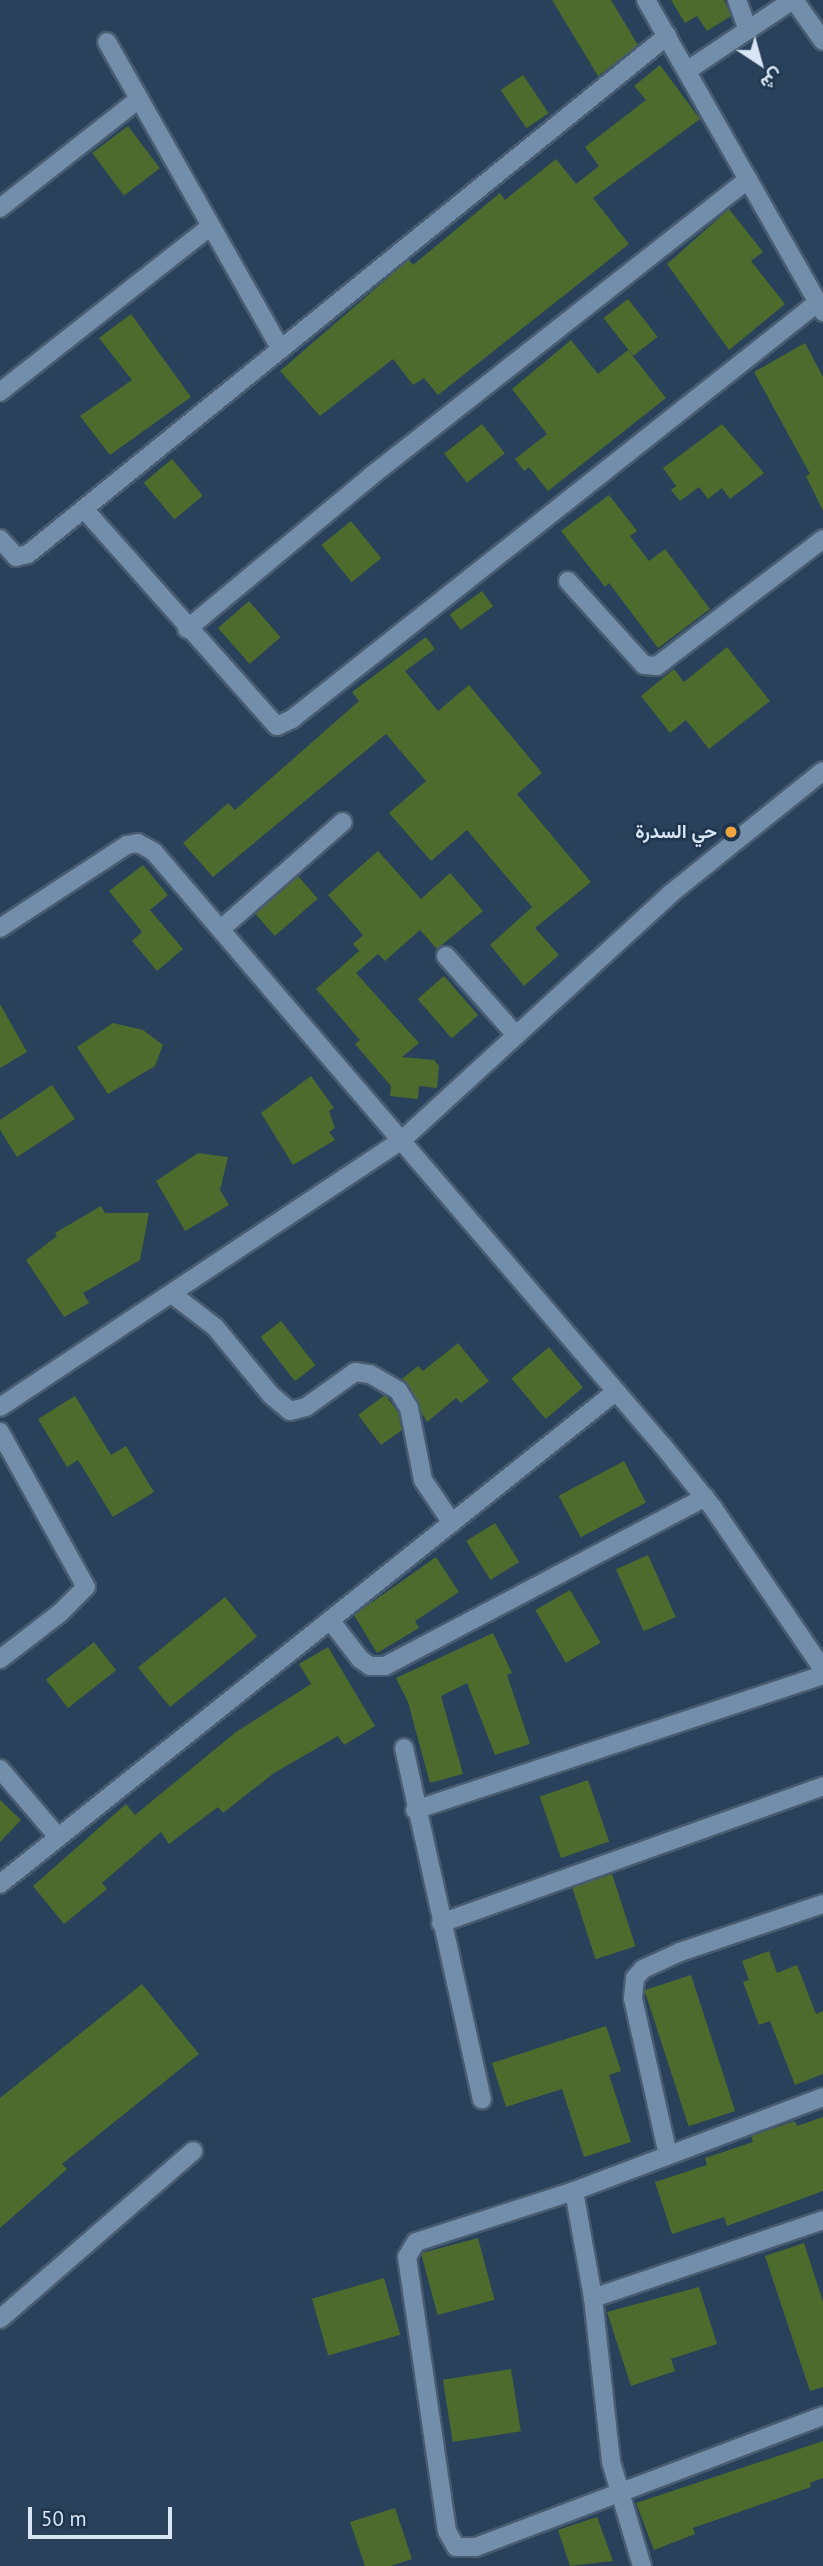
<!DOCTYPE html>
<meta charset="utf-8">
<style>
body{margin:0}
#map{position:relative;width:823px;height:2566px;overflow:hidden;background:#29415a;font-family:"PT Sans",Vazirmatn,sans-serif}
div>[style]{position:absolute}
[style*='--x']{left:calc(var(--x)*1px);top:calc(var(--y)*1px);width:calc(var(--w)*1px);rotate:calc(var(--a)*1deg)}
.building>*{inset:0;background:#4d6b2c;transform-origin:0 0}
.roads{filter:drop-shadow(2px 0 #485c71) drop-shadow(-2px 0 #485c71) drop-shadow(0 2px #485c71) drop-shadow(0 -2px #485c71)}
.minor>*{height:18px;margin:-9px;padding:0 9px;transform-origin:9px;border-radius:9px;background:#738eaa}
.dots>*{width:19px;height:19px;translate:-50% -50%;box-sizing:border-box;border:4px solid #1f364e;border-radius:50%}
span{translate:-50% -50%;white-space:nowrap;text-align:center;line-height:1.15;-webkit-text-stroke:5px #1f364e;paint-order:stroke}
.poi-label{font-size:19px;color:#d7e5f4;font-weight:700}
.right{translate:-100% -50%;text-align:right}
.north{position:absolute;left:725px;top:28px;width:70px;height:70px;-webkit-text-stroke:5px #1f364e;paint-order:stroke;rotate:144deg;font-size:19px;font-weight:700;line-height:28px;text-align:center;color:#d7e5f4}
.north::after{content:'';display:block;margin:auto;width:24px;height:32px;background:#d7e5f4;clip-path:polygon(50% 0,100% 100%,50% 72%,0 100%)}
.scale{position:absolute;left:28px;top:2507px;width:144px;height:32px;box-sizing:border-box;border:4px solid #d7e5f4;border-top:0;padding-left:9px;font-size:21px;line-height:24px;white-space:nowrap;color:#d7e5f4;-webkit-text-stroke:5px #1f364e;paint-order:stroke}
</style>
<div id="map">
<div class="building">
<div style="clip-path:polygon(552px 0,611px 0,638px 45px,598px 76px)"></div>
<div style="clip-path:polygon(671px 0,724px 0,731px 16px,707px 31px,697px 16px,685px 23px)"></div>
<div style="clip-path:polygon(660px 65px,700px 119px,593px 198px,629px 244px,438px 395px,424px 378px,413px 385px,393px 359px,320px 416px,280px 371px,390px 276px,409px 260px,413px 265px,500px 193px,505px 200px,556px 159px,576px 184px,599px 166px,585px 147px,646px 100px,634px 86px)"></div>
<div style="left:523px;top:75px;width:46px;height:27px;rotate:56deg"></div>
<div style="left:128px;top:126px;width:53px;height:45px;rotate:53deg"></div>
<div style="clip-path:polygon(729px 209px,763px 252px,751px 261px,785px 304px,729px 350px,667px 264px)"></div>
<div style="left:628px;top:299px;width:48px;height:31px;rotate:52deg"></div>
<div style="clip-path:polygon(131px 314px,191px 397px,110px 455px,80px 416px,132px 380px,99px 338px)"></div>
<div style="clip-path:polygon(571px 340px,598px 374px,628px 350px,666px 398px,548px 491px,529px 467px,524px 471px,515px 459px,547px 434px,512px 389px)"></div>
<div style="clip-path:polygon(805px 343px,823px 377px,823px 511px,806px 476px,810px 474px,754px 372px)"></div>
<div style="left:482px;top:424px;width:37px;height:48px;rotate:52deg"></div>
<div style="clip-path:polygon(722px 424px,764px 473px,730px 499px,722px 488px,708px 499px,699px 487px,680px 501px,671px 490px,676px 486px,663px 468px)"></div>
<div style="left:172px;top:459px;width:48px;height:37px;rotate:50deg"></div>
<div style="clip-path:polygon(609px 495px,637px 531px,630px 536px,649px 561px,665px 549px,710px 609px,658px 648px,609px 583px,605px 587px,561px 531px)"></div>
<div style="left:351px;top:521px;width:48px;height:38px;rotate:51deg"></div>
<div style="left:482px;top:591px;width:19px;height:40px;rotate:54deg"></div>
<div style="left:249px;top:601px;width:48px;height:41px;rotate:49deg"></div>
<div style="clip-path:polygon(426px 637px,435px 649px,405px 671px,438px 711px,469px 685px,542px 773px,517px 794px,591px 882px,535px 928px,559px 955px,524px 986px,490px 945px,532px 907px,467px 830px,431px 861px,389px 813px,426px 781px,386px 734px,213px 877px,183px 843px,228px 803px,235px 810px,359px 701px,352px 692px)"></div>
<div style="clip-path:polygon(727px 647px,770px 701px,709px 749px,686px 720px,670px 733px,641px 696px,674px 669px,684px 682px)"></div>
<div style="clip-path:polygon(378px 851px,421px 899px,450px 873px,483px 911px,437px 949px,420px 930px,385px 961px,378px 954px,356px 973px,419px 1043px,402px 1057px,434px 1060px,439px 1066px,437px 1088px,419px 1086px,418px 1099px,390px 1096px,391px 1086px,355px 1044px,360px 1040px,316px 989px,359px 951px,353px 944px,363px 935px,328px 895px)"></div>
<div style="clip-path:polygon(143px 865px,168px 895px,150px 910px,183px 949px,157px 971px,132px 941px,142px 932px,109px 891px)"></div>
<div style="left:298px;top:876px;width:30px;height:57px;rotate:49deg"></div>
<div style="left:444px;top:976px;width:52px;height:35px;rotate:49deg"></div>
<div style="clip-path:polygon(0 1004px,27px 1052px,0 1068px)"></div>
<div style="clip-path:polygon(113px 1023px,143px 1030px,163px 1045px,155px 1066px,108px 1094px,77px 1047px)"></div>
<div style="clip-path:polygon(311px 1076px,334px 1108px,329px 1111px,335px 1128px,329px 1132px,335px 1140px,293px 1165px,261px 1113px)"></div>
<div style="clip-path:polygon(52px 1085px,75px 1119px,17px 1157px,0 1130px,0 1120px)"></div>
<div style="clip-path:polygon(198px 1153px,228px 1157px,220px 1190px,229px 1205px,185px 1231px,156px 1181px)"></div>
<div style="clip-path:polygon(101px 1206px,105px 1213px,149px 1213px,140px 1260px,83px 1293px,89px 1303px,64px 1317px,26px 1260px,57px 1236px,55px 1233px)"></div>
<div style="left:281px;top:1321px;width:56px;height:26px;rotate:52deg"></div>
<div style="clip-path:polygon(458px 1343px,489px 1381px,461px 1403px,456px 1398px,427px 1422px,402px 1379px,418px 1366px,423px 1371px)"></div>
<div style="left:549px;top:1347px;width:53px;height:49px;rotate:50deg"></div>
<div style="clip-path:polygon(385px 1395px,398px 1412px,402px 1430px,381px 1445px,358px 1415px)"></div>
<div style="clip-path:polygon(75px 1396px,111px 1455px,126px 1446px,154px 1492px,113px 1517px,78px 1460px,67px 1467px,38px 1419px)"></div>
<div style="left:624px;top:1461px;width:47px;height:74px;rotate:62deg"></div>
<div style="left:495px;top:1523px;width:46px;height:34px;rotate:58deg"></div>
<div style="left:648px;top:1555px;width:68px;height:35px;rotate:66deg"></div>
<div style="clip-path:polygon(436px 1557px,459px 1592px,415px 1621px,419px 1628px,377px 1653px,354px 1615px)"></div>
<div style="left:570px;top:1590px;width:61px;height:40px;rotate:60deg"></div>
<div style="left:225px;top:1597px;width:51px;height:112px;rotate:51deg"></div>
<div style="clip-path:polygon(493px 1633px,512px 1673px,507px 1675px,530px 1744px,495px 1755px,467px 1683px,441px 1696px,463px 1774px,430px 1783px,408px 1702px,396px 1678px)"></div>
<div style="left:94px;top:1642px;width:36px;height:61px;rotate:52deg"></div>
<div style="clip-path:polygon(328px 1647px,375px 1726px,344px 1745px,338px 1736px,274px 1773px,223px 1813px,218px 1807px,169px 1844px,161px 1832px,102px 1883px,107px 1889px,64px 1924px,33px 1886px,126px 1804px,135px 1815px,236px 1732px,311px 1684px,299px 1664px)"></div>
<div style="left:588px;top:1780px;width:65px;height:51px;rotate:71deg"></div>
<div style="clip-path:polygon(0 1800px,21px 1820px,0 1842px)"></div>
<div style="left:612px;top:1874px;width:76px;height:42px;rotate:72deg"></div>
<div style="clip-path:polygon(769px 1951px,777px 1973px,797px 1965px,816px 2014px,823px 2011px,823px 2074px,795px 2085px,770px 2021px,759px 2025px,743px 1982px,749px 1980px,742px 1961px)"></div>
<div style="left:691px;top:1975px;width:143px;height:49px;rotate:72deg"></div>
<div style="clip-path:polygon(142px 1984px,199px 2054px,62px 2164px,67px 2169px,0 2228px,0 2098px)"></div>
<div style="clip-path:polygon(606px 2026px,621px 2071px,609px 2075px,631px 2142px,584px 2157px,562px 2089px,506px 2107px,492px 2063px)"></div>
<div style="clip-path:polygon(823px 2117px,823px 2191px,727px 2226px,724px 2217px,672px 2234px,655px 2182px,707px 2165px,705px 2158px,753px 2142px,751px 2136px,795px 2121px,797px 2126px)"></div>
<div style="left:478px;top:2238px;width:64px;height:59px;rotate:75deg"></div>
<div style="clip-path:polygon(804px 2243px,823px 2302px,823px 2387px,810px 2391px,765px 2256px)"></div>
<div style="left:384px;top:2278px;width:59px;height:75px;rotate:74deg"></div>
<div style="clip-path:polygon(699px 2287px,717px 2344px,671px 2359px,675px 2371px,631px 2386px,607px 2312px)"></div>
<div style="left:511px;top:2369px;width:63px;height:69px;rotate:81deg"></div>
<div style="clip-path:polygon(823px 2441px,823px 2478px,810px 2483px,811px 2487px,693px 2528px,695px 2534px,654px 2550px,636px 2503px)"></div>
<div style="clip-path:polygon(395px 2508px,412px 2559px,391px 2566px,365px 2566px,350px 2522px)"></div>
<div style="clip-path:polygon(597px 2517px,613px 2561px,570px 2566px,558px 2530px)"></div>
</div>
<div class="roads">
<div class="minor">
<div style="--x:646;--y:0;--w:359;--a:60.4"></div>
<div style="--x:737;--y:0;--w:32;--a:70"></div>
<div style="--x:794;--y:0;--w:50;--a:54.7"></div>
<div style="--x:107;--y:42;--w:353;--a:60.5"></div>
<div style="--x:688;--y:70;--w:126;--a:-33.7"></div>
<div style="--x:0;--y:208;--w:177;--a:-38.1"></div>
<div style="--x:0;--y:392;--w:268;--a:-38.2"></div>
<div style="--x:84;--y:509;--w:290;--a:48.4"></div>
<div style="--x:277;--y:726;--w:17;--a:-25"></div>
<div style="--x:292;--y:719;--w:670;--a:-38.39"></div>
<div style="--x:0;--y:539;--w:24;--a:48"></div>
<div style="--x:16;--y:557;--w:12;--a:-14"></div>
<div style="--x:28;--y:554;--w:823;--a:-39.03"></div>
<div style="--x:568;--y:581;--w:113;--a:47.9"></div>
<div style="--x:644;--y:665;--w:13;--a:4"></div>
<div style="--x:657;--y:666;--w:209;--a:-37.4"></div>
<div style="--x:187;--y:629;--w:239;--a:-39.7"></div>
<div style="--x:371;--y:476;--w:480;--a:-38.2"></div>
<div style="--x:0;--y:928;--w:152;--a:-33.2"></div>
<div style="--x:127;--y:845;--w:11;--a:-10"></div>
<div style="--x:138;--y:843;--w:18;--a:29"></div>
<div style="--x:154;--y:852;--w:782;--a:49.41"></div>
<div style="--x:663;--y:1446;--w:80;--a:51.1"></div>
<div style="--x:713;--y:1508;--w:195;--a:55.7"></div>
<div style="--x:221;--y:929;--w:162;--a:-41.3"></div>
<div style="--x:446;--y:956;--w:106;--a:48.5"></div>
<div style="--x:172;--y:1294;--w:54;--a:37.5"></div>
<div style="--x:215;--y:1327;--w:88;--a:50.5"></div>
<div style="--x:271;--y:1395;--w:25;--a:40"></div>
<div style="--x:290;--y:1411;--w:16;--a:-14"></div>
<div style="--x:306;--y:1407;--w:60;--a:-35.5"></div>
<div style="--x:355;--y:1372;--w:15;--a:8"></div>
<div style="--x:370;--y:1374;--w:32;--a:30"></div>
<div style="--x:398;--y:1390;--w:21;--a:59"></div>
<div style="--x:409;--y:1408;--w:73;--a:79"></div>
<div style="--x:423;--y:1480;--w:52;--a:56"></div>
<div style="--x:0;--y:1407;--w:483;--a:-33.6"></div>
<div style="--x:402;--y:1140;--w:364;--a:-42.5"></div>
<div style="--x:670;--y:894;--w:196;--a:-38.8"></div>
<div style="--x:0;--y:1432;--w:177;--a:61"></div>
<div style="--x:86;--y:1587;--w:37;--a:135"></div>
<div style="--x:60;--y:1613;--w:76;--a:142.5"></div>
<div style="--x:330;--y:1620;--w:49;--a:52.4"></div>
<div style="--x:360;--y:1659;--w:12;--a:35"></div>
<div style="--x:370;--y:1666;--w:15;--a:0"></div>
<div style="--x:385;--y:1666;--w:362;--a:-27.8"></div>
<div style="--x:404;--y:1748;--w:360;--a:77.5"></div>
<div style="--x:0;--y:1769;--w:89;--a:49.5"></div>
<div style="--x:415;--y:1810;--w:430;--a:-18.3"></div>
<div style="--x:0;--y:1884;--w:786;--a:-38.65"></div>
<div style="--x:441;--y:1923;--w:406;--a:-19.7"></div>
<div style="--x:823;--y:2097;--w:266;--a:159.3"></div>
<div style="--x:574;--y:2191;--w:166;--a:162.1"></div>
<div style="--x:416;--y:2242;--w:17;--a:121"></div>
<div style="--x:407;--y:2257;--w:277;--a:81.7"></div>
<div style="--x:447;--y:2531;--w:18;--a:61"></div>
<div style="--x:456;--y:2547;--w:20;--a:0"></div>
<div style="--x:476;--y:2547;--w:371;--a:-20.7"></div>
<div style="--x:668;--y:2155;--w:161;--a:-102.6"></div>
<div style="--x:633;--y:1998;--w:20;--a:-84"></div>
<div style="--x:635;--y:1978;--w:12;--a:-48"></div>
<div style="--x:643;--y:1969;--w:41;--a:-24.7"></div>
<div style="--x:680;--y:1952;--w:151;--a:-18.6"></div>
<div style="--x:574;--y:2191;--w:109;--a:79.9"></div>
<div style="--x:593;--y:2298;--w:165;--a:83.7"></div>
<div style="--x:611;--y:2462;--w:109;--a:73.4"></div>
<div style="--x:593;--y:2298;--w:243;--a:-18.7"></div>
<div style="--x:0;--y:2319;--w:256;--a:-41"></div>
</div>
</div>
<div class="dots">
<div style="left:731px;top:832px;background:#f1a63f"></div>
</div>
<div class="poi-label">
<span class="right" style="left:717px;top:832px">حي السدرة</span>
</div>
<div class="north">ش</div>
<div class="scale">50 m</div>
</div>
